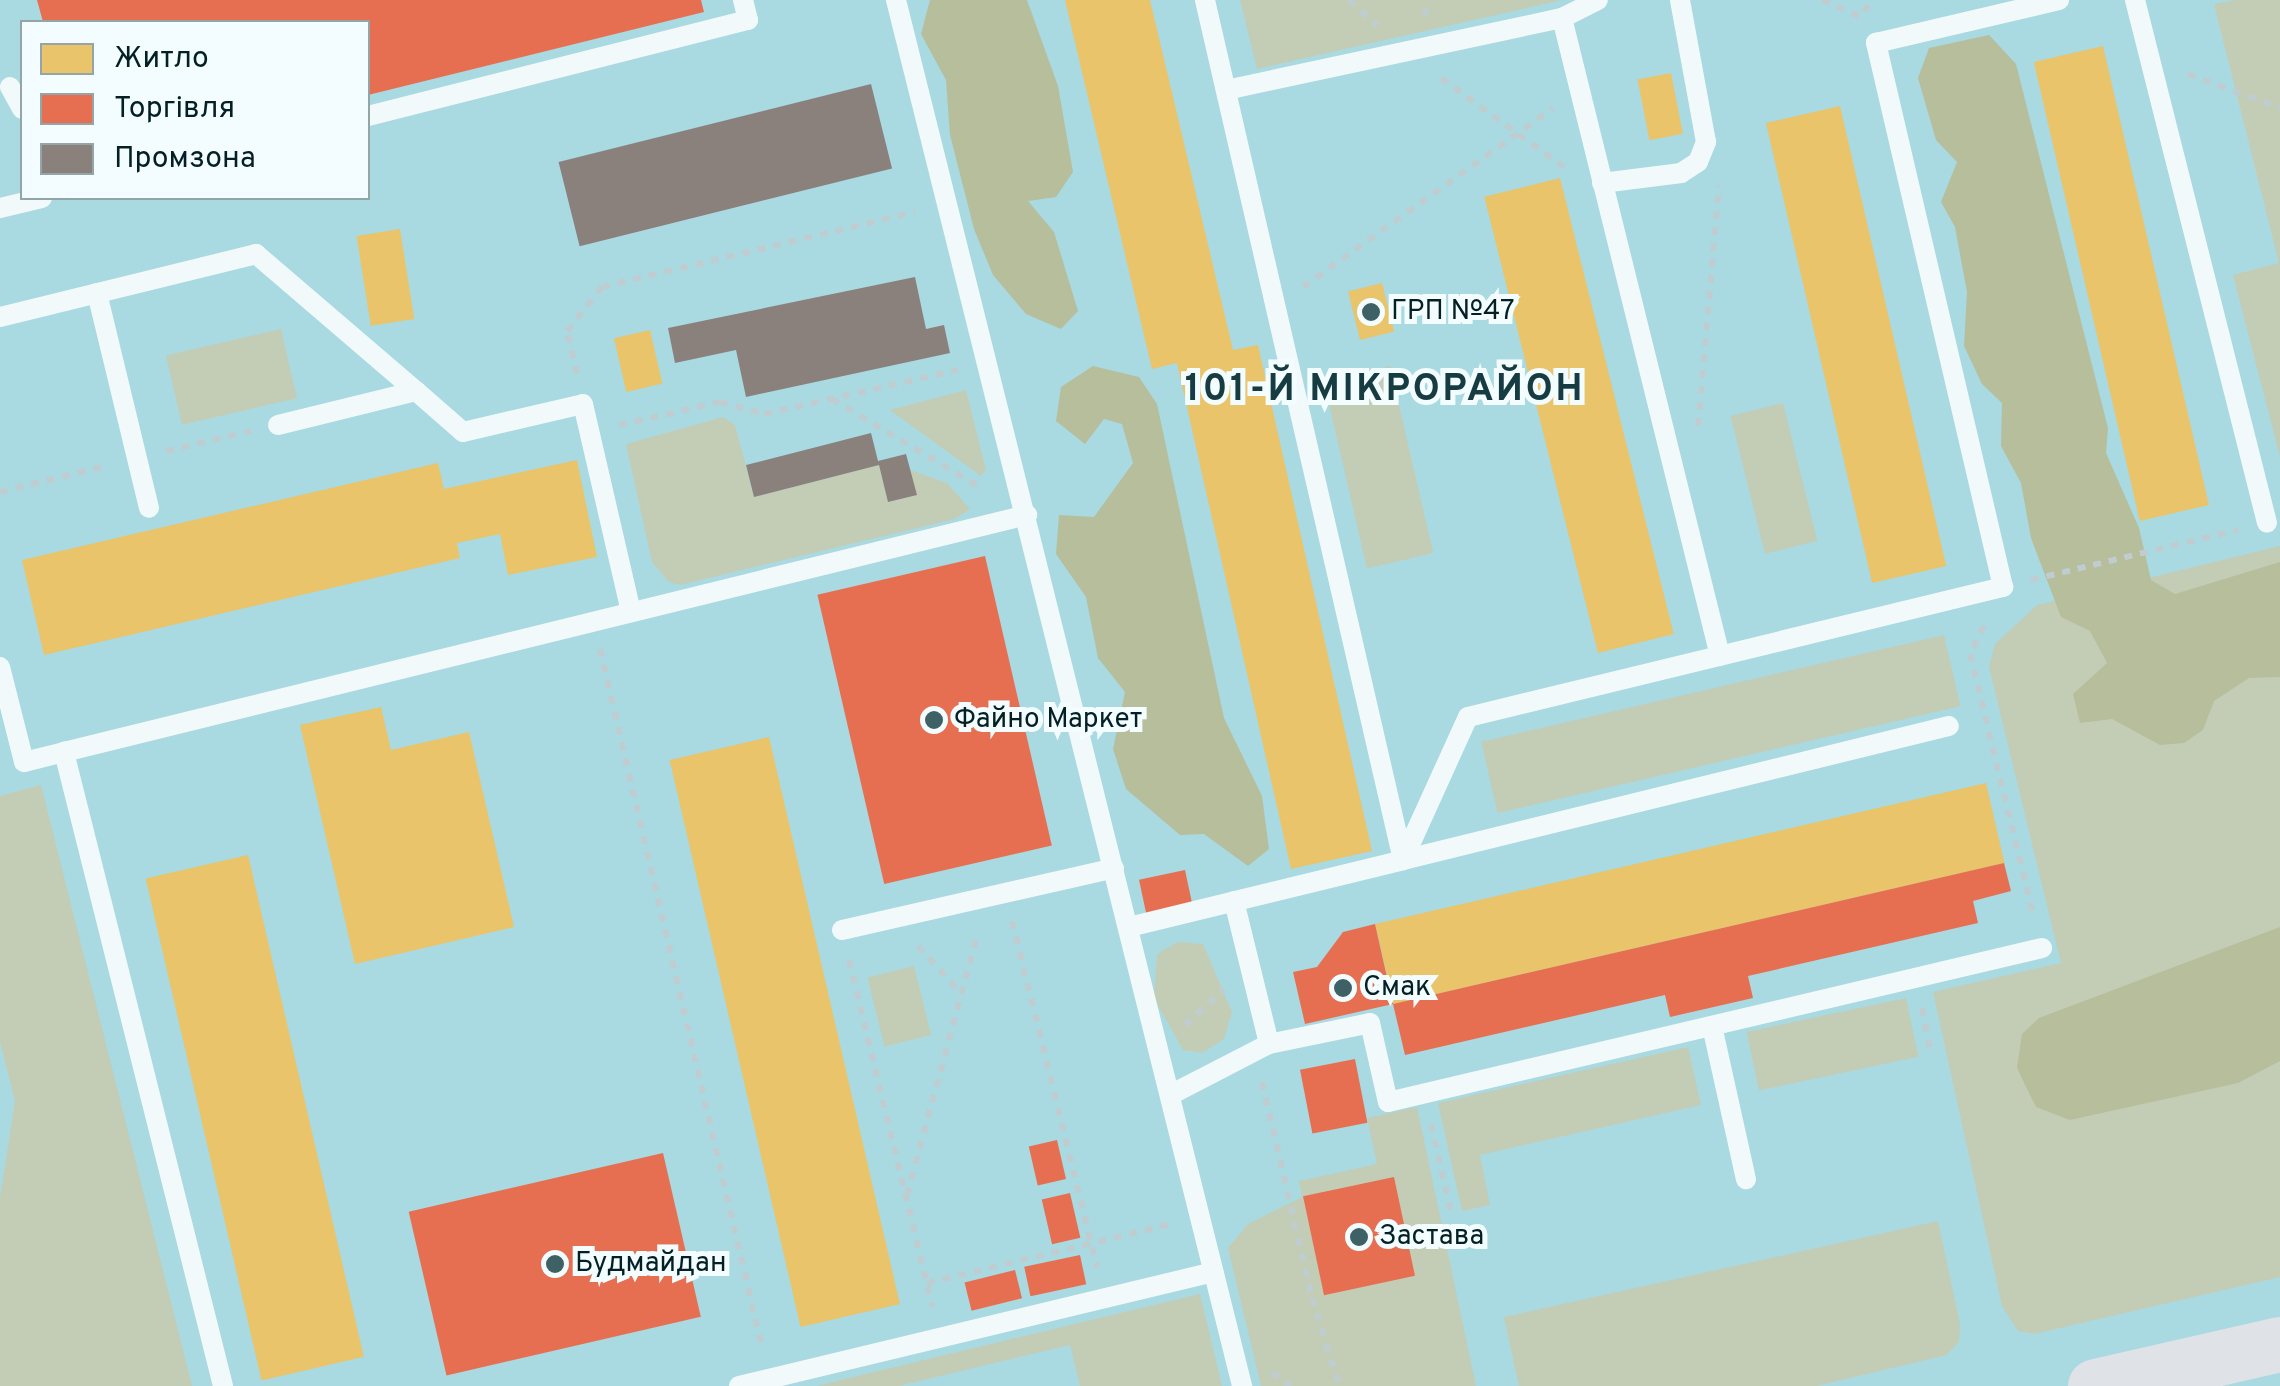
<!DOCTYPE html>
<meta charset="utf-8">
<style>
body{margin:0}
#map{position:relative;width:2280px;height:1386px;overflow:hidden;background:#a9d9e1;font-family:Overpass,sans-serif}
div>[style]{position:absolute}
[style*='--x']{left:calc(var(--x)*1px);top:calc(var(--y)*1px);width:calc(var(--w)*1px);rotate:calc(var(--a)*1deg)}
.green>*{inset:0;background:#c3cdb5;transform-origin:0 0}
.forest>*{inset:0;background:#b6be9b}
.homes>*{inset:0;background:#e9c46a;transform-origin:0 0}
.shops>*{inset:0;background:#e76f51;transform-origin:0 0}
.industry>*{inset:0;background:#8a817c;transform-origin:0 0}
.path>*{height:6px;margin-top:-3px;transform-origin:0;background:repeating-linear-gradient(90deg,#bfcdd0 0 8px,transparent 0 16px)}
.service>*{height:20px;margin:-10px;padding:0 10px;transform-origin:10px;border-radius:10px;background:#f2f9fa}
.primary>*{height:55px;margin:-27.5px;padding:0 27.5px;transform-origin:27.5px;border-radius:27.5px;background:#dfe2e7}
.dots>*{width:28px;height:28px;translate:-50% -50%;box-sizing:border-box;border:5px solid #f3fdff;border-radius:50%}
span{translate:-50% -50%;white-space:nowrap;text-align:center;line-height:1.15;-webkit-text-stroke:10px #f3fdff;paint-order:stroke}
.poi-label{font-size:28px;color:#052024}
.left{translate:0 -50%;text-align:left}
.district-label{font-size:38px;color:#163c42;font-weight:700;letter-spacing:2.5px}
.legend{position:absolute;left:20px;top:20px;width:350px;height:180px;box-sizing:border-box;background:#f3fdff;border:2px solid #94a5a7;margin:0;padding:12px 18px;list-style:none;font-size:30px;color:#052024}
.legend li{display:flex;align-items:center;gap:20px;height:50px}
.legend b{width:50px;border:2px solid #94a5a7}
</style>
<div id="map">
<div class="green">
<div style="clip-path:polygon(1240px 0,1562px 0,1257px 69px)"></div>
<div style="clip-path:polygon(2236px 0,2280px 0,2280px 457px,2233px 275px,2279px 263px,2214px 4px)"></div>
<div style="left:281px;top:329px;width:71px;height:118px;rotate:77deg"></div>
<div style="left:1390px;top:366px;width:192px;height:68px;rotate:77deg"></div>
<div style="clip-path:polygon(966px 390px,986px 470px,981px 476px,890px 410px)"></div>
<div style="left:1783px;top:403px;width:142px;height:54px;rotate:76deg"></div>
<div style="clip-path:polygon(723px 417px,735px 425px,754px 497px,879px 465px,889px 502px,916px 495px,910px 470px,947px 483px,970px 509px,955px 519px,680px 585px,669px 582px,652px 562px,626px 444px)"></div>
<div style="clip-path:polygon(2280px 546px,2280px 1277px,2034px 1334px,2018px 1331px,2002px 1306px,1933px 992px,2061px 963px,1989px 667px,1995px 644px,2037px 605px)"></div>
<div style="left:1944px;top:635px;width:73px;height:475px;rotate:77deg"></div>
<div style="clip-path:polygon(41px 785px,192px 1386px,0 1386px,0 1198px,15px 1101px,0 1042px,0 796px)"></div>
<div style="clip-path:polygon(1178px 942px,1203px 944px,1232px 1012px,1224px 1039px,1202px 1053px,1183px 1050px,1154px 998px,1157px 954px)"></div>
<div style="left:914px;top:966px;width:71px;height:48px;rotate:76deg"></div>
<div style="left:1906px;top:998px;width:60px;height:163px;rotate:78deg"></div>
<div style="clip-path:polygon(1688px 1047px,1701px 1105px,1480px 1155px,1490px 1205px,1462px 1211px,1438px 1103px)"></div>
<div style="clip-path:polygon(1417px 1107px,1476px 1386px,1261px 1386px,1228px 1248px,1248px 1224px,1302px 1197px,1299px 1181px,1377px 1164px,1367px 1118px)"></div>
<div style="clip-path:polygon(1938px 1221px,1960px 1324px,1959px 1342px,1947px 1355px,1816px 1386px,1519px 1386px,1504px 1317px)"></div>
<div style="clip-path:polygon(1200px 1294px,1222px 1386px,1080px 1386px,1070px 1345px,898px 1386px,816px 1386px)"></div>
</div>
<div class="forest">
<div style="clip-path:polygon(930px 0,1027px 0,1058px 86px,1073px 172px,1056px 197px,1028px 201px,1054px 232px,1078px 311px,1061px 329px,1026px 314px,993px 275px,974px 229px,950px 135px,946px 80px,921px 34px)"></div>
<div style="clip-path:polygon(1989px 35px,2016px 64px,2108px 428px,2106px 453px,2139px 528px,2151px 580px,2175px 594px,2280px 562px,2280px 677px,2249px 678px,2214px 701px,2203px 730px,2184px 743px,2160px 745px,2112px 719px,2080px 723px,2073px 694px,2107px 663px,2090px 631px,2061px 617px,2031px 538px,2021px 483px,2001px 446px,2002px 403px,1982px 384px,1964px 346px,1967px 292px,1955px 227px,1941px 202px,1957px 162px,1936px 140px,1918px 78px,1929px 48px)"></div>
<div style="clip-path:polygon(1093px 366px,1139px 377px,1157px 404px,1224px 718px,1262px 796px,1269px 849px,1248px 866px,1204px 834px,1180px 835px,1126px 789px,1113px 749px,1125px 692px,1098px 658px,1086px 597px,1056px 554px,1059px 515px,1094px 517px,1133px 463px,1122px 424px,1104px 419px,1085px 444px,1056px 421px,1061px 387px)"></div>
<div style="clip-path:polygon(2280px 927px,2280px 1061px,2238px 1083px,2070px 1120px,2036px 1107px,2017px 1068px,2022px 1034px,2039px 1018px)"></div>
</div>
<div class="homes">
<div style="clip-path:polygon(1065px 0,1150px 0,1233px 350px,1258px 345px,1372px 851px,1291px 869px,1177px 363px,1152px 369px)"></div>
<div style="left:2103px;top:46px;width:471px;height:71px;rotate:77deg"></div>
<div style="left:1671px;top:73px;width:62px;height:34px;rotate:79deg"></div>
<div style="left:1840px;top:106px;width:472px;height:76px;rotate:77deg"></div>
<div style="left:1560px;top:178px;width:470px;height:78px;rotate:76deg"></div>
<div style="left:400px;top:229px;width:91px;height:44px;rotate:81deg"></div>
<div style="left:1382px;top:283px;width:50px;height:35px;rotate:76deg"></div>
<div style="left:650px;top:330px;width:55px;height:37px;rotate:77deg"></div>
<div style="clip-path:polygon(577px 460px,597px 557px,508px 575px,500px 534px,457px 543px,460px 558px,44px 655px,22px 560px,438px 463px,444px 489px)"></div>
<div style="clip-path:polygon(381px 707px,391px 750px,469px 732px,514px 927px,355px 964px,300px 725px)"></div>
<div style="left:769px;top:737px;width:582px;height:102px;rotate:77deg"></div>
<div style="left:1986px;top:783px;width:82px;height:627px;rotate:77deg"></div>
<div style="left:248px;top:855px;width:515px;height:105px;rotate:77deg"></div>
</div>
<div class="shops">
<div style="clip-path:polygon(37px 0,701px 0,704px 12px,368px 95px,368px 22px,43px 22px)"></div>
<div style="left:985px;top:556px;width:297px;height:172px;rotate:77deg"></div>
<div style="clip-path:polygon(2004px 863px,2011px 891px,1973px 901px,1978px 923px,1748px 976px,1753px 998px,1670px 1017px,1665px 995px,1405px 1055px,1393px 1004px)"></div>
<div style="left:1185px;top:870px;width:34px;height:47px;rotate:78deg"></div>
<div style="clip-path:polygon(1375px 924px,1393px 1004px,1305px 1024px,1293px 972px,1317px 967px,1343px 932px)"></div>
<div style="left:1355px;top:1059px;width:65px;height:56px;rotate:79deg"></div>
<div style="left:1057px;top:1140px;width:40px;height:29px;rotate:77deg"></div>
<div style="left:663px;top:1153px;width:168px;height:261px;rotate:77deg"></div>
<div style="left:1394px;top:1177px;width:101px;height:93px;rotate:78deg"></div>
<div style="left:1070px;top:1193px;width:46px;height:29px;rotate:77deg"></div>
<div style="left:1080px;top:1255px;width:30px;height:57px;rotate:78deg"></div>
<div style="left:1015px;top:1270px;width:29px;height:52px;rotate:76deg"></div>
</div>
<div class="industry">
<div style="left:871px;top:84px;width:87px;height:322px;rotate:76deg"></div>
<div style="clip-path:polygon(915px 277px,926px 329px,944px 325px,950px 353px,746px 397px,736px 350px,675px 363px,668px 328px)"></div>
<div style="clip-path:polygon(871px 433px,878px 461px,906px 454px,917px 495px,888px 502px,879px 465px,754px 497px,746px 465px)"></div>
</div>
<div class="path">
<div style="--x:1349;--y:0;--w:38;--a:42"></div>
<div style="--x:1822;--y:0;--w:40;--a:23.4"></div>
<div style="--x:1863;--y:11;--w:16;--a:-43"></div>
<div style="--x:1424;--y:16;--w:17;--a:-73"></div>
<div style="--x:2188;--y:74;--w:98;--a:20.3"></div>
<div style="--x:1441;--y:78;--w:152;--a:35.9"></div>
<div style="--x:1303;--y:287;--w:307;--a:-35.6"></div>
<div style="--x:577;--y:374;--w:44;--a:-103.1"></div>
<div style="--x:567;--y:331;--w:56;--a:-51.5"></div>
<div style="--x:602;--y:287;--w:322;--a:-13.5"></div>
<div style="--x:832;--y:399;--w:176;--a:30.8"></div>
<div style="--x:619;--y:425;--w:104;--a:-12.8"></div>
<div style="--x:720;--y:402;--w:46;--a:15.3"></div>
<div style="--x:764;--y:414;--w:199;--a:-12.8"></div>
<div style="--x:1698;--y:426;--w:242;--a:-85"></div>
<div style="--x:166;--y:451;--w:87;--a:-13.2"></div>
<div style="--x:0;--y:492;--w:109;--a:-13.8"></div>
<div style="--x:2031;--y:580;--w:213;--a:-13.6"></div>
<div style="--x:1984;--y:626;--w:31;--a:117"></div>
<div style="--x:1970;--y:654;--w:272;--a:76.4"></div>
<div style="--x:600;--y:649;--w:718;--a:76.95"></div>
<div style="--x:1012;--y:921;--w:357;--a:76.2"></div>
<div style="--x:918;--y:946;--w:62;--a:47.6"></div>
<div style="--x:849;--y:960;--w:357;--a:76.5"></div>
<div style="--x:1922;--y:1008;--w:48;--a:79.2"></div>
<div style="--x:1185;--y:1025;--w:53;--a:-42.7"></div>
<div style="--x:1262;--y:1082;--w:222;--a:77"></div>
<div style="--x:1312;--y:1298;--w:92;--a:72.9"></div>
<div style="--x:1431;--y:1124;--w:91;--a:77.3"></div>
<div style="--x:907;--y:1195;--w:272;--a:-74.9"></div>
<div style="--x:927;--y:1283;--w:250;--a:-13.6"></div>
<div style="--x:1272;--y:1373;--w:23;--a:34"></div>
</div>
<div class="service">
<div style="--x:896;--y:0;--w:1429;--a:75.98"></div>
<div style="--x:2135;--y:0;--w:539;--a:75.83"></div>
<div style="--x:1562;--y:18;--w:657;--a:76.09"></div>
<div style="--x:10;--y:87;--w:25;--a:61"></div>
<div style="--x:1226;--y:90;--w:344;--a:-12.1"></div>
<div style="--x:1562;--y:18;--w:40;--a:-26.6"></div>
<div style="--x:368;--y:116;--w:392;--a:-14.2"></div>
<div style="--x:748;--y:20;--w:21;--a:-104"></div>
<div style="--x:1602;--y:183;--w:80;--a:-7.2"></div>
<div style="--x:1681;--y:173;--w:20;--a:-33"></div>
<div style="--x:1698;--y:162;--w:22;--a:-68"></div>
<div style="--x:1706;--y:142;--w:144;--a:-100.4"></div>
<div style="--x:0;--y:208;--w:43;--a:-13.4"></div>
<div style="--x:97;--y:293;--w:221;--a:76.4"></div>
<div style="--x:0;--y:317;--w:264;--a:-13.8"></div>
<div style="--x:256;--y:254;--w:211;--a:40.6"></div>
<div style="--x:278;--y:425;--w:142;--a:-13.8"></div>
<div style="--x:416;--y:391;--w:62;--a:41.1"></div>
<div style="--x:463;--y:432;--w:123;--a:-13.1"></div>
<div style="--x:583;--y:404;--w:213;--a:77"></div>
<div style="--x:0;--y:667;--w:98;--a:75.8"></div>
<div style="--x:24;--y:762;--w:41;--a:-14"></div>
<div style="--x:1403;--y:860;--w:157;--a:-65.6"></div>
<div style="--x:1468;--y:717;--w:551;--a:-13.66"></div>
<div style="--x:2003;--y:587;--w:559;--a:-103.14"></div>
<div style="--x:1876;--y:43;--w:188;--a:-13.2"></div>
<div style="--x:1403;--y:860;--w:562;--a:-13.79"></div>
<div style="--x:1234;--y:901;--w:147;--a:76.2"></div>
<div style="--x:1129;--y:927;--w:282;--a:-13.7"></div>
<div style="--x:1403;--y:860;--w:882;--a:-102.97"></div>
<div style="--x:842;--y:930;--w:279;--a:-12.8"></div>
<div style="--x:1712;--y:1026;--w:157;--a:77.5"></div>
<div style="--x:1170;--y:1095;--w:111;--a:-27.3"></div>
<div style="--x:1269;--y:1044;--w:103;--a:-11.7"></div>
<div style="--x:1370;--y:1023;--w:81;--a:77.2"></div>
<div style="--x:1388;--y:1102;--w:672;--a:-13.25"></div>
<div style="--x:223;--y:1386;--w:654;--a:-104.08"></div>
<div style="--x:64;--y:752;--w:992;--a:-13.83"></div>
<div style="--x:739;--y:1386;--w:488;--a:-13.5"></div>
</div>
<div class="primary">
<div style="--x:2095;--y:1386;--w:190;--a:-12.8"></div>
</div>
<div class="dots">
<div style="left:1371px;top:312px;background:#3e6166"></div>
<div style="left:934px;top:720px;background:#3e6166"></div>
<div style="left:1343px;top:988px;background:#3e6166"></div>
<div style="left:1359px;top:1237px;background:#3e6166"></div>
<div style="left:555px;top:1264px;background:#3e6166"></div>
</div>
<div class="poi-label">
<span class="left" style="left:1391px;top:312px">ГРП №47</span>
<span class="left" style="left:954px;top:720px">Файно Маркет</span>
<span class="left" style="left:1363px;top:988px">Смак</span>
<span class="left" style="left:1379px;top:1237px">Застава</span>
<span class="left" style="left:575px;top:1264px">Будмайдан</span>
</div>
<div class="district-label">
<span style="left:1385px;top:391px">101-Й МІКРОРАЙОН</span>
</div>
<ul class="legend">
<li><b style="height:28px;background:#e9c46a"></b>Житло</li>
<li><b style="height:28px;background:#e76f51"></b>Торгівля</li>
<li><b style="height:28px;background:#8a817c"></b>Промзона</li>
</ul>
</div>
